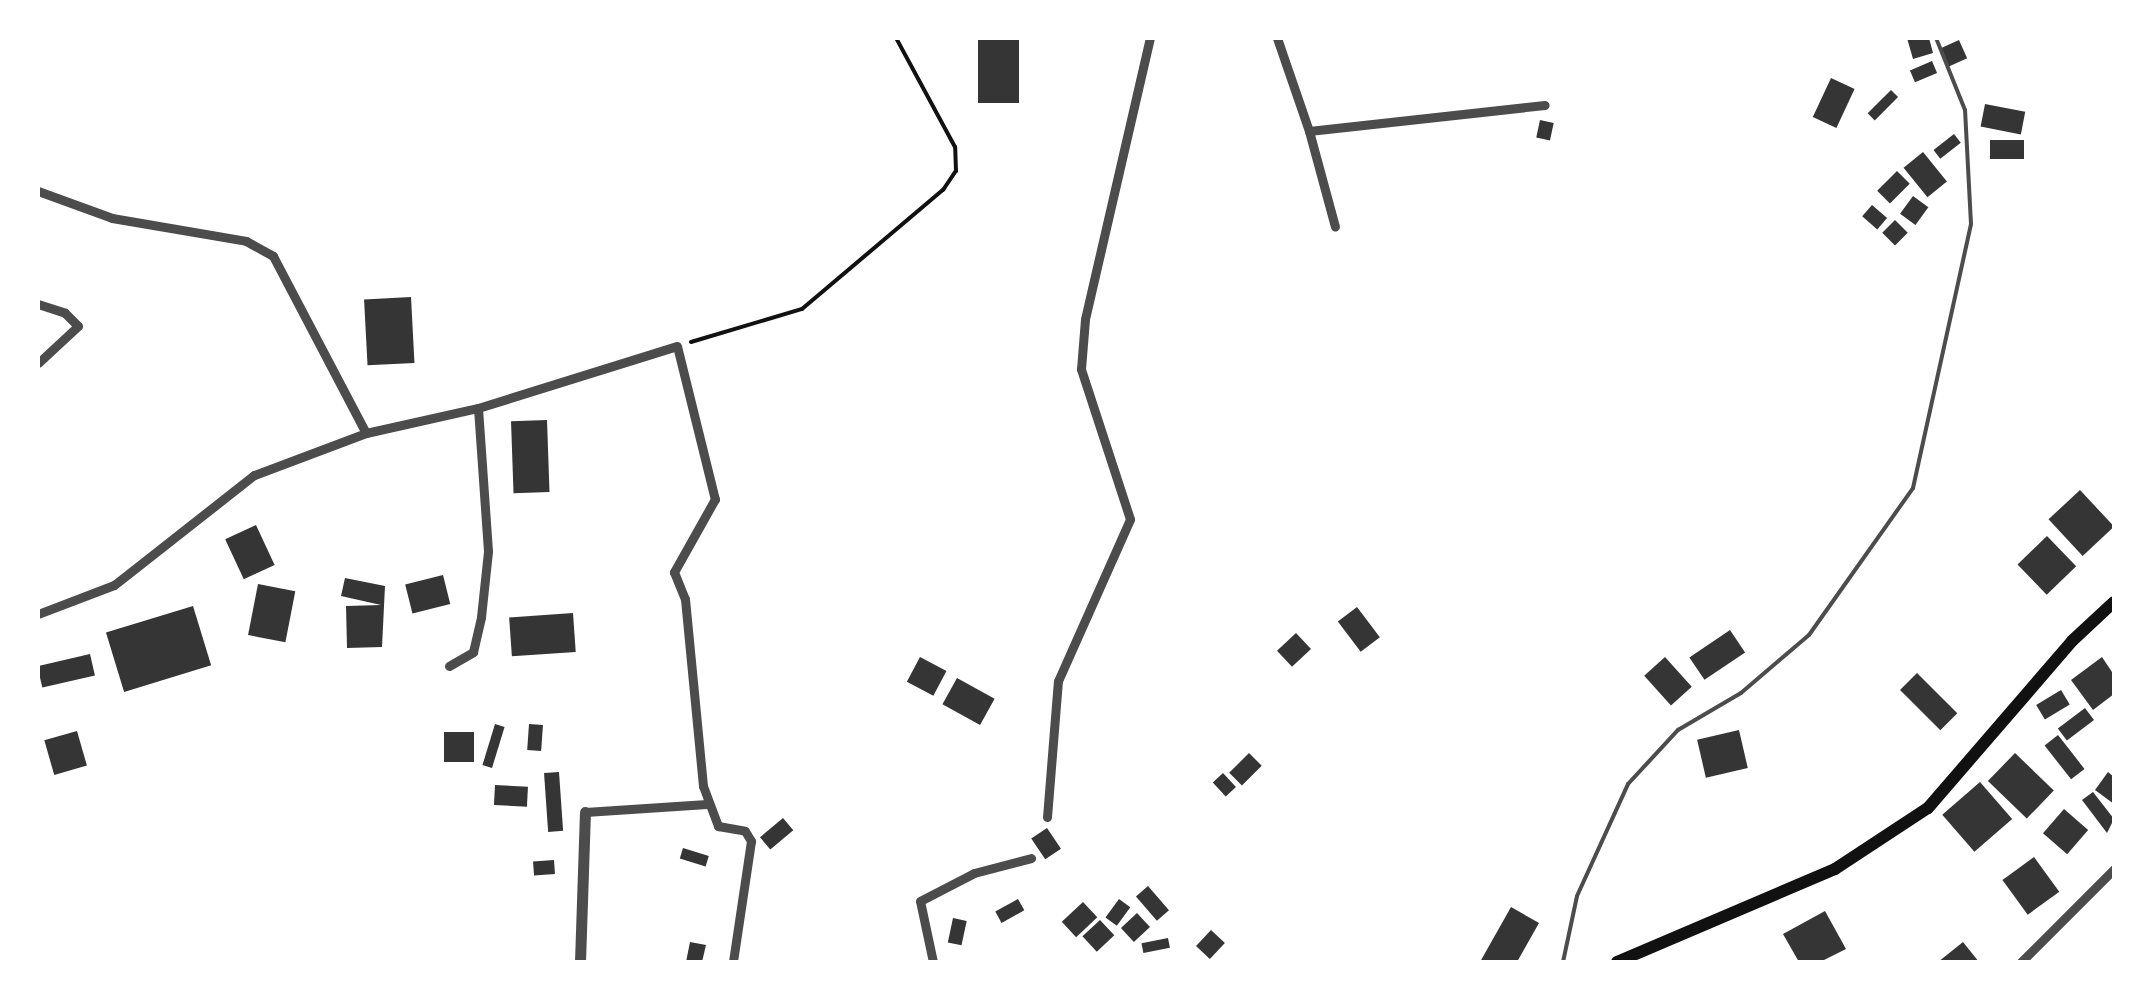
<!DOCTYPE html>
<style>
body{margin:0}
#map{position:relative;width:2152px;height:1000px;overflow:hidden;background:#fff;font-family:"PT Sans",sans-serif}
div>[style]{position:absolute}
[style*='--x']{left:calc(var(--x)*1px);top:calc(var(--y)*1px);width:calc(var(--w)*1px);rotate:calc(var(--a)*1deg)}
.building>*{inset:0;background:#353535;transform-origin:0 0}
.path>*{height:4px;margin:-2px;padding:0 2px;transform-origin:2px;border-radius:2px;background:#111}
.service>*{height:4px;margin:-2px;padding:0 2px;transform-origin:2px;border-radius:2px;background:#4c4c4c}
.minor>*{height:9px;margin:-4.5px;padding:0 4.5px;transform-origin:4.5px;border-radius:4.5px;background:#4c4c4c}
.tertiary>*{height:11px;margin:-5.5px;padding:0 5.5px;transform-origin:5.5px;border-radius:5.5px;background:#4c4c4c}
.secondary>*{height:12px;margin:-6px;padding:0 6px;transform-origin:6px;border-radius:6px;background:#111}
span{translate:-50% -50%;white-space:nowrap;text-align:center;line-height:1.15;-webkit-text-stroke:10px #fff;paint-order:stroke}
.frame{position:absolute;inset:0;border:40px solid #fff;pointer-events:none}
</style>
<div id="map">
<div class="building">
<div style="left:978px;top:38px;width:41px;height:65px"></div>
<div style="clip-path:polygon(1907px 38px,1929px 38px,1933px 53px,1913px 59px)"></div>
<div style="left:1959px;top:40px;width:20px;height:20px;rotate:66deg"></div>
<div style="left:1932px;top:61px;width:13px;height:24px;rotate:67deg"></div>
<div style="left:1831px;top:78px;width:26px;height:43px;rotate:25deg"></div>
<div style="left:1891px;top:90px;width:10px;height:33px;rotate:45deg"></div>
<div style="left:1985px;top:104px;width:41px;height:23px;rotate:11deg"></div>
<div style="left:1540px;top:120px;width:14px;height:18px;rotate:12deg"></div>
<div style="left:1954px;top:134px;width:11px;height:26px;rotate:52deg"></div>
<div style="left:1990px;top:140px;width:34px;height:19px"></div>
<div style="left:1923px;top:152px;width:38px;height:25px;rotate:51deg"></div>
<div style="left:1897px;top:171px;width:18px;height:28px;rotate:45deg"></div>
<div style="left:1913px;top:196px;width:19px;height:22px;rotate:36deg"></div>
<div style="left:1872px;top:205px;width:20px;height:15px;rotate:41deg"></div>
<div style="left:1895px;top:220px;width:18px;height:18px;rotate:45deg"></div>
<div style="left:411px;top:297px;width:66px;height:47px;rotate:87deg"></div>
<div style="left:547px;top:420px;width:72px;height:36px;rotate:88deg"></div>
<div style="left:2080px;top:490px;width:50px;height:43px;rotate:47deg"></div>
<div style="left:256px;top:525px;width:44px;height:34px;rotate:65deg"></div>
<div style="left:2047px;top:536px;width:42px;height:41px;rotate:46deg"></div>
<div style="left:443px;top:575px;width:30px;height:39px;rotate:76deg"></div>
<div style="clip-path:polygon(345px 578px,385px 586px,382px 647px,347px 648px,346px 606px,381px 605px,341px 596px)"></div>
<div style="left:258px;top:584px;width:38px;height:52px;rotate:11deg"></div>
<div style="left:193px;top:606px;width:62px;height:91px;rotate:73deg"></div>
<div style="left:1357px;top:607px;width:38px;height:24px;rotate:53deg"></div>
<div style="left:573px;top:613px;width:39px;height:64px;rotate:86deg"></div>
<div style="left:1730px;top:630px;width:27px;height:49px;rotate:56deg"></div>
<div style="left:1296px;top:633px;width:22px;height:26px;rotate:47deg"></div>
<div style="left:90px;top:654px;width:22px;height:54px;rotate:77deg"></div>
<div style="left:920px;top:657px;width:30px;height:28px;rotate:28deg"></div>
<div style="left:1665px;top:657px;width:40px;height:28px;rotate:48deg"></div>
<div style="clip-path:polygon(2102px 657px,2114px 675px,2114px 694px,2093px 710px,2071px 680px)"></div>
<div style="left:1917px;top:673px;width:57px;height:24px;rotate:45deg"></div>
<div style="left:957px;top:678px;width:43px;height:30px;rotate:29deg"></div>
<div style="left:2061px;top:690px;width:17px;height:29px;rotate:59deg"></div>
<div style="left:2085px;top:708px;width:15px;height:34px;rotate:53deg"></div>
<div style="left:495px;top:724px;width:10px;height:43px;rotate:17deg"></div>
<div style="left:529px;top:724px;width:14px;height:26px;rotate:4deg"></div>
<div style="left:1739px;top:730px;width:39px;height:43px;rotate:77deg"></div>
<div style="left:77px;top:731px;width:36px;height:34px;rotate:74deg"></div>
<div style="left:444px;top:732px;width:30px;height:30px"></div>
<div style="left:2058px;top:735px;width:43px;height:17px;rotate:52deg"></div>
<div style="left:1249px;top:753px;width:18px;height:28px;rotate:45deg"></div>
<div style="left:2015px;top:753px;width:54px;height:39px;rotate:44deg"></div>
<div style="left:559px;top:772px;width:59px;height:15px;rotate:86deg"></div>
<div style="clip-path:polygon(2108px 772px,2114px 777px,2114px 804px,2095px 790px)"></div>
<div style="left:1223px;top:773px;width:19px;height:14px;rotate:47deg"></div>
<div style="left:1980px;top:782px;width:49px;height:50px;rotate:49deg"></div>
<div style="left:495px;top:785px;width:33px;height:20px;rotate:3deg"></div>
<div style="clip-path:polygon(2093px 792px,2114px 819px,2107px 833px,2082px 800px)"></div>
<div style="left:2064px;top:809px;width:32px;height:32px;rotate:41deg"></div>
<div style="left:783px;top:818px;width:16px;height:30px;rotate:50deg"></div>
<div style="left:1047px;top:828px;width:25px;height:19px;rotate:56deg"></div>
<div style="left:683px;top:848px;width:27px;height:11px;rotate:17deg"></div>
<div style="left:2034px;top:857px;width:43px;height:39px;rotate:54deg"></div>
<div style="left:554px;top:860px;width:14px;height:21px;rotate:86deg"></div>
<div style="left:1148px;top:886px;width:32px;height:16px;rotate:49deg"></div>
<div style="left:1018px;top:899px;width:13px;height:26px;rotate:61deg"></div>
<div style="left:1119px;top:899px;width:14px;height:23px;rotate:36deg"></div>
<div style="left:1083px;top:902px;width:21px;height:29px;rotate:47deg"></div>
<div style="clip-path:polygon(1511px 907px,1539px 923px,1517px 962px,1480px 962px)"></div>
<div style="clip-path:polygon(1825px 911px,1846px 949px,1820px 962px,1799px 962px,1783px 934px)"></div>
<div style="left:1137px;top:913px;width:19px;height:22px;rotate:47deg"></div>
<div style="left:953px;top:918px;width:14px;height:25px;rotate:12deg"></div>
<div style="left:1100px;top:920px;width:21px;height:24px;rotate:47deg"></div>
<div style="left:1211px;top:930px;width:19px;height:22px;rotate:43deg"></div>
<div style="left:1168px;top:938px;width:10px;height:27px;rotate:79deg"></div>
<div style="clip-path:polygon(690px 942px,706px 945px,702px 962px,686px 962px)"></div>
<div style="clip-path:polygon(1963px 942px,1979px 962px,1938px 962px)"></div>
</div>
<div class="path">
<div style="--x:691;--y:342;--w:116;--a:-16.6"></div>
<div style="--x:802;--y:309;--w:185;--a:-40.2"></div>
<div style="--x:943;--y:190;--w:23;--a:-56"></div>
<div style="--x:956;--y:171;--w:24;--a:-92"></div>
<div style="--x:955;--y:147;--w:124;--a:-118.4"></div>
</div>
<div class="service">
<div style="--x:1563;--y:962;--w:67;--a:-78"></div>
<div style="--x:1577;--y:896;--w:123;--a:-65.5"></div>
<div style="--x:1628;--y:784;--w:74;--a:-47.2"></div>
<div style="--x:1678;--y:730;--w:73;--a:-30.4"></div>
<div style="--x:1741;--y:693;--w:89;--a:-40.5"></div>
<div style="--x:1809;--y:635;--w:180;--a:-54.7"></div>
<div style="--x:1913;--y:488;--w:270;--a:-77.6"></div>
<div style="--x:1971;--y:224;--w:114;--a:-93"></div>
<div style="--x:1965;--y:110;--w:78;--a:-111.9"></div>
</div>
<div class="minor">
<div style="--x:1277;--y:38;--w:98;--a:71"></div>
<div style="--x:1309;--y:131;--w:237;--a:-6.3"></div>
<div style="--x:1309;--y:131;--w:99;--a:74.8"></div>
<div style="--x:38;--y:191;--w:79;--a:20"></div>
<div style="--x:112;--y:218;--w:136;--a:9.7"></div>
<div style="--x:246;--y:241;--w:31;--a:29"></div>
<div style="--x:273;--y:256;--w:200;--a:62.3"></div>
<div style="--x:366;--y:433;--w:120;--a:159.4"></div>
<div style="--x:254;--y:475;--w:178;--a:141.8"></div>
<div style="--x:114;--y:585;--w:81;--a:159.1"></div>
<div style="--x:38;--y:304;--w:28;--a:18"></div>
<div style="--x:65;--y:313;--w:18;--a:45"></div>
<div style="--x:78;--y:326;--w:54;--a:137.2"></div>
<div style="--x:366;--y:433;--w:115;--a:-12.6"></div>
<div style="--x:478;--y:408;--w:208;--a:-17.3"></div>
<div style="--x:677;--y:346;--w:158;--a:76.1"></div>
<div style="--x:715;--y:499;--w:84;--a:119.3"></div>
<div style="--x:674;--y:572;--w:29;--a:68"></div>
<div style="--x:685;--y:599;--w:188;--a:84.5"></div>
<div style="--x:703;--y:786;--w:43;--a:69.4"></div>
<div style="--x:718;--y:826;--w:27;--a:10"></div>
<div style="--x:745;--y:831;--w:12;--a:59"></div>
<div style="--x:751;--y:841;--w:122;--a:98.5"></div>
<div style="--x:449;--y:666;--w:28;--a:-30"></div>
<div style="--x:473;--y:652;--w:36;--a:-77"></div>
<div style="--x:481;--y:617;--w:66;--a:-83.9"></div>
<div style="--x:488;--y:551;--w:143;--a:-94"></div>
<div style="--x:585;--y:812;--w:122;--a:-3.8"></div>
<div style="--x:1047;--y:817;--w:136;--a:-85.4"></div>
<div style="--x:1058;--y:681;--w:177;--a:-66"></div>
<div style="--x:1130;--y:519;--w:158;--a:-108.1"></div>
<div style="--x:1081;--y:369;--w:50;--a:-85.4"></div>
<div style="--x:1085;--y:319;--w:288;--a:-77"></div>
<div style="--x:933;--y:962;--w:62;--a:-102"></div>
<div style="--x:920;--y:901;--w:61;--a:-27.4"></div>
<div style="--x:974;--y:873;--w:59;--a:-14.7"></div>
<div style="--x:2021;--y:962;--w:132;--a:-45"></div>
</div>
<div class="tertiary">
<div style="--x:580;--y:962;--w:150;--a:-88.1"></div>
</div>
<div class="secondary">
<div style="--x:1617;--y:962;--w:237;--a:-23.1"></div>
<div style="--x:1835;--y:869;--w:111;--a:-33.3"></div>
<div style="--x:1928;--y:808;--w:221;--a:-49.2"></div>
<div style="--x:2072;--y:641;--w:57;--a:-42.9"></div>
</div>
<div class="frame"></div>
</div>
